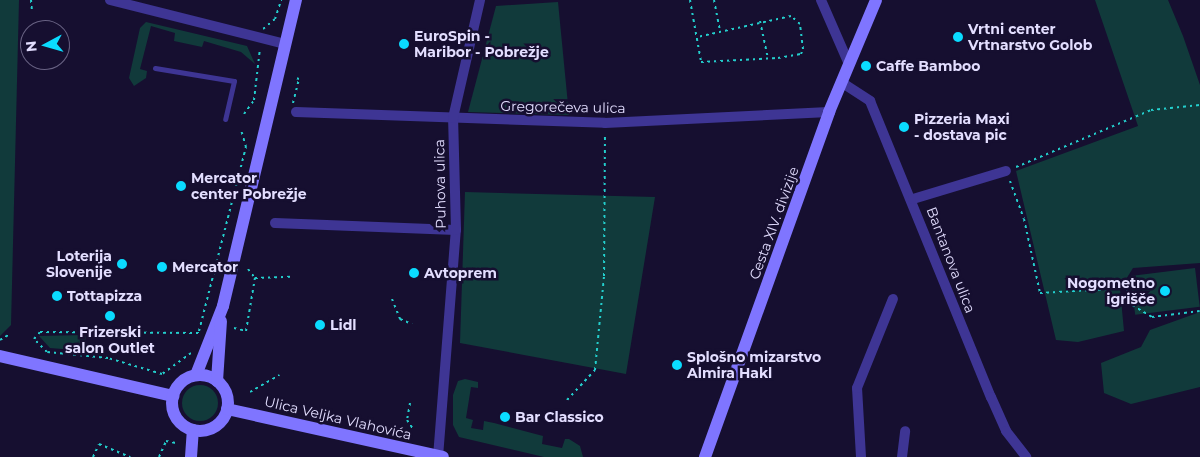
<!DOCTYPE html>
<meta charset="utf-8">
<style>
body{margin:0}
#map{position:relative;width:1200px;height:457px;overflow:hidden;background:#160f30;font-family:Montserrat,sans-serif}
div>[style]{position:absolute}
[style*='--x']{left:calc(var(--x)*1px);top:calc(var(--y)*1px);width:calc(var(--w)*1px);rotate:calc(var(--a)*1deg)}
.green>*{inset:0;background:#113a3b;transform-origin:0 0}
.round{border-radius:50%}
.path>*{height:2px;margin-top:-1px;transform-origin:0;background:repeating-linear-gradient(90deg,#23cecc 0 2.5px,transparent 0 6.5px)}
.lane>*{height:5px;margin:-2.5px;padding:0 2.5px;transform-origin:2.5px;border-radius:2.5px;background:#3e3594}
.street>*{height:10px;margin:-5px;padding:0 5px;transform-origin:5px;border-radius:5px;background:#3e3594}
.secondary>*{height:12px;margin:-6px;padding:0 6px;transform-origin:6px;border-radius:6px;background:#7f75ff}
.secondary>.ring{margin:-6px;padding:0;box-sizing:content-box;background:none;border:12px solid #7f75ff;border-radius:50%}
.dots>*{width:14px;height:14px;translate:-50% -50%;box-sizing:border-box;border:2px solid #160f30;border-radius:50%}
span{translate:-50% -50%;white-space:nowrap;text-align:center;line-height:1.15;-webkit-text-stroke:5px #160f30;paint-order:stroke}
.poi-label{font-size:14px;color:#e3deff;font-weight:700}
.left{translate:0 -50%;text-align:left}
.right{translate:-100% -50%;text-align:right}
.street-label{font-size:14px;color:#e3deff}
.north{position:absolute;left:20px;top:20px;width:50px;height:50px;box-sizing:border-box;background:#160f30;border:1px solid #686283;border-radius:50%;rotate:264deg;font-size:14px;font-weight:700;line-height:20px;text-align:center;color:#e3deff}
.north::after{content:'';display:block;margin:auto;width:18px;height:22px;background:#0adbff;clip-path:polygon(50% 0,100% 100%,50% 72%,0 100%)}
</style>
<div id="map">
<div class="green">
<div style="clip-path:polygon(0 0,19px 0,11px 325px,0 336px)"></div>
<div style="clip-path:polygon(1095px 0,1168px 0,1183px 36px,1200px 85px,1200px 263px,1133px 268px,1120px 289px,1124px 331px,1078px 342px,1056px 340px,1016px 171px,1138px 126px)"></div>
<div style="clip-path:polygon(558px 2px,569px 115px,468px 112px,496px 6px)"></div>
<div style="clip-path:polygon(146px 22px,247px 46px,255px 64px,241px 52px,204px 41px,202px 47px,174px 41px,175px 33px,151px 26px,140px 69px,147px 71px,146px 78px,134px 86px,129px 78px,140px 28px)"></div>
<div style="clip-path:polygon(465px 192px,655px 197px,626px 374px,460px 343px)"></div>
<div style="left:1195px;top:268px;width:39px;height:65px;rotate:83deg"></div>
<div style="clip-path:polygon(1200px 312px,1200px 387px,1131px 404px,1104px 393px,1101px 363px,1141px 347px,1150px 330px)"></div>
<div style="clip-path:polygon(85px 335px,87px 351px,50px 348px,39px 336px)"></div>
<div style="clip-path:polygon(465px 379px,478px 382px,478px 388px,471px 387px,466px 418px,473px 420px,471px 428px,483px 430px,484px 421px,494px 423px,543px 436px,542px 444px,562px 448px,565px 439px,569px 439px,580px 446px,583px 457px,544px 457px,459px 437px,453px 425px,453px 395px,458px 381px)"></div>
<div class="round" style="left:182px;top:385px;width:36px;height:36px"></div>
</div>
<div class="path">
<div style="--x:31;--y:0;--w:12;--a:85"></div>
<div style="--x:690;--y:0;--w:63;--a:79.9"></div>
<div style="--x:701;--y:62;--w:77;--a:-3"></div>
<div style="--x:778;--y:58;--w:23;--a:-10"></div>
<div style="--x:801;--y:54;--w:5;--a:-68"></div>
<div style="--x:803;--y:49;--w:25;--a:-97"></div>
<div style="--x:800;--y:24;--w:12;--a:-138"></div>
<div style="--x:791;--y:16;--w:96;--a:167.4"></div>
<div style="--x:714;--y:0;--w:32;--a:79"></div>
<div style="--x:760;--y:21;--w:38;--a:78"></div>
<div style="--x:263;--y:29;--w:16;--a:-40"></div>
<div style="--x:275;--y:19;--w:20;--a:-72"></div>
<div style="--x:293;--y:103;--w:25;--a:-76"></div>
<div style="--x:299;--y:79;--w:6;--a:-162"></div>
<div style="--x:244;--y:114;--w:17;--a:-54"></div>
<div style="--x:254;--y:100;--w:52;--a:-83.4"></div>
<div style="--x:1016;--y:167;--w:147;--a:-22.9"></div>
<div style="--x:1151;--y:110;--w:49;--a:-5.8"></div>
<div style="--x:1010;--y:181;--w:40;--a:69.8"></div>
<div style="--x:1024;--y:219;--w:76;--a:77.8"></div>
<div style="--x:1040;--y:293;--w:87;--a:-3.3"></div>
<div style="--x:1127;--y:288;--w:14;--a:90"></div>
<div style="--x:1127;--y:302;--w:29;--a:31"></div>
<div style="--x:1152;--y:317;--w:48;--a:-7.1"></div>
<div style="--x:248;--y:269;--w:11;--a:52"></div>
<div style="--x:255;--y:278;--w:36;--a:-2"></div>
<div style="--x:392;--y:299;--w:22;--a:68"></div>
<div style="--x:400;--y:319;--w:13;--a:23"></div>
<div style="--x:234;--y:328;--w:12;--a:14"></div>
<div style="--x:246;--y:331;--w:54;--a:-80.4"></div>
<div style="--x:199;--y:331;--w:190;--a:-75.7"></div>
<div style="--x:246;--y:147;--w:18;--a:-106"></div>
<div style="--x:0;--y:340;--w:12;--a:-31"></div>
<div style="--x:191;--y:353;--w:36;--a:144"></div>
<div style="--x:162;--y:374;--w:56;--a:-163.5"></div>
<div style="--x:108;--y:358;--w:61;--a:-174.4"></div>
<div style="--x:47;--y:352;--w:18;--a:-135"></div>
<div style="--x:34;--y:339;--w:9;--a:-49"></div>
<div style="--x:40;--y:332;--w:159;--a:0.4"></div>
<div style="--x:250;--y:392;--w:34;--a:-30"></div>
<div style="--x:567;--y:400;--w:41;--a:-47"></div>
<div style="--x:595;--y:370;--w:94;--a:-84.5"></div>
<div style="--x:604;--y:276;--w:142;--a:-89.6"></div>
<div style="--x:410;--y:403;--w:17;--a:100"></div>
<div style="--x:407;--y:420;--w:11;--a:56"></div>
<div style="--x:93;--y:457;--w:14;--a:-65"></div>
<div style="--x:99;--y:444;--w:34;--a:23"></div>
<div style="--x:159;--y:457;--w:17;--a:-66"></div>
<div style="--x:166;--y:441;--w:10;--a:11"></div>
</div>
<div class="lane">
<div style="--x:155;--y:68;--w:80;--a:9.3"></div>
<div style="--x:234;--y:81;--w:39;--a:103"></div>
</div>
<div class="street">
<div style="--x:110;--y:0;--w:180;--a:14.1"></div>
<div style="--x:821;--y:0;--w:70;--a:66.4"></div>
<div style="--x:841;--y:82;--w:35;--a:33"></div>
<div style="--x:870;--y:101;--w:320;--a:67.8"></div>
<div style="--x:991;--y:397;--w:37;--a:66"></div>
<div style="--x:1006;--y:431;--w:33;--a:52"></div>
<div style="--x:296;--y:112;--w:309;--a:2"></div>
<div style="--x:605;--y:123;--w:224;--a:-2.8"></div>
<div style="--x:913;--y:199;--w:97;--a:-16.8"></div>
<div style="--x:275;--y:223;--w:181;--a:2.2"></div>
<div style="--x:438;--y:457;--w:228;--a:-85.5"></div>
<div style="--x:456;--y:230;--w:112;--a:-91.5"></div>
<div style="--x:453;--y:118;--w:121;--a:-77.1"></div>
<div style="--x:861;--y:457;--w:69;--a:-93.3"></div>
<div style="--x:857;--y:388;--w:96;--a:-68"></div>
<div style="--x:902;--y:457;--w:26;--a:-83"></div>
</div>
<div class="secondary">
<div style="--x:0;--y:356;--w:178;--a:13"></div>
<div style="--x:196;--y:375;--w:74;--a:-68.6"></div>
<div style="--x:223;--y:306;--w:315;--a:-76.6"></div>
<div class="ring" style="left:172px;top:375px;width:44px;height:44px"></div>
<div style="--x:217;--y:381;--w:60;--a:-86.2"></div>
<div style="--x:227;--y:409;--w:221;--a:12.5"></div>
<div style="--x:191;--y:457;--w:27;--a:-86"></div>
<div style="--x:705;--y:457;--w:367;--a:-70.2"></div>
<div style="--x:829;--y:112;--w:121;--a:-67.2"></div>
</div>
<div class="dots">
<div style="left:958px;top:37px;background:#0adbff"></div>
<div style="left:404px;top:44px;background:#0adbff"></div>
<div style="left:866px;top:66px;background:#0adbff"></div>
<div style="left:904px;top:127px;background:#0adbff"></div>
<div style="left:181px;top:186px;background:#0adbff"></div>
<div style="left:122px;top:264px;background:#0adbff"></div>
<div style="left:162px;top:267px;background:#0adbff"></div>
<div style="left:414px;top:273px;background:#0adbff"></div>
<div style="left:1165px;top:291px;background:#0adbff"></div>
<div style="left:57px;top:296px;background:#0adbff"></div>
<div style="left:110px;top:316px;background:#0adbff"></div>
<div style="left:320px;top:325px;background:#0adbff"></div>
<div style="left:677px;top:365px;background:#0adbff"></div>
<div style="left:505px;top:417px;background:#0adbff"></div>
</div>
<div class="poi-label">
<span class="left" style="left:968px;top:37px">Vrtni center<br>Vrtnarstvo Golob</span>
<span class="left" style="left:414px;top:44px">EuroSpin -<br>Maribor - Pobrežje</span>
<span class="left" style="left:876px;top:66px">Caffe Bamboo</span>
<span class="left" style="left:914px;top:127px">Pizzeria Maxi<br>- dostava pic</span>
<span class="left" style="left:191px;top:186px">Mercator<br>center Pobrežje</span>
<span class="right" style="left:112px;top:264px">Loterija<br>Slovenije</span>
<span class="left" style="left:172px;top:267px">Mercator</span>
<span class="left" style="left:424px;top:273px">Avtoprem</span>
<span class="right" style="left:1155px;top:291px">Nogometno<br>igrišče</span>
<span class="left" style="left:67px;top:296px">Tottapizza</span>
<span class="left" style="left:330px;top:325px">Lidl</span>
<span style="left:110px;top:340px">Frizerski<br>salon Outlet</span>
<span class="left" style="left:687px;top:365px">Splošno mizarstvo<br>Almira Hakl</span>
<span class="left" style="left:515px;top:417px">Bar Classico</span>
</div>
<div class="street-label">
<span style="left:563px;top:107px;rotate:1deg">Gregorečeva ulica</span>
<span style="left:440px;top:184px;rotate:-91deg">Puhova ulica</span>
<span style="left:774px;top:223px;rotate:-70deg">Cesta XIV. divizije</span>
<span style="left:951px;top:260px;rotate:69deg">Bantanova ulica</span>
<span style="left:338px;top:418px;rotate:13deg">Ulica Veljka Vlahovića</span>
</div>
<div class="north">N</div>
</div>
